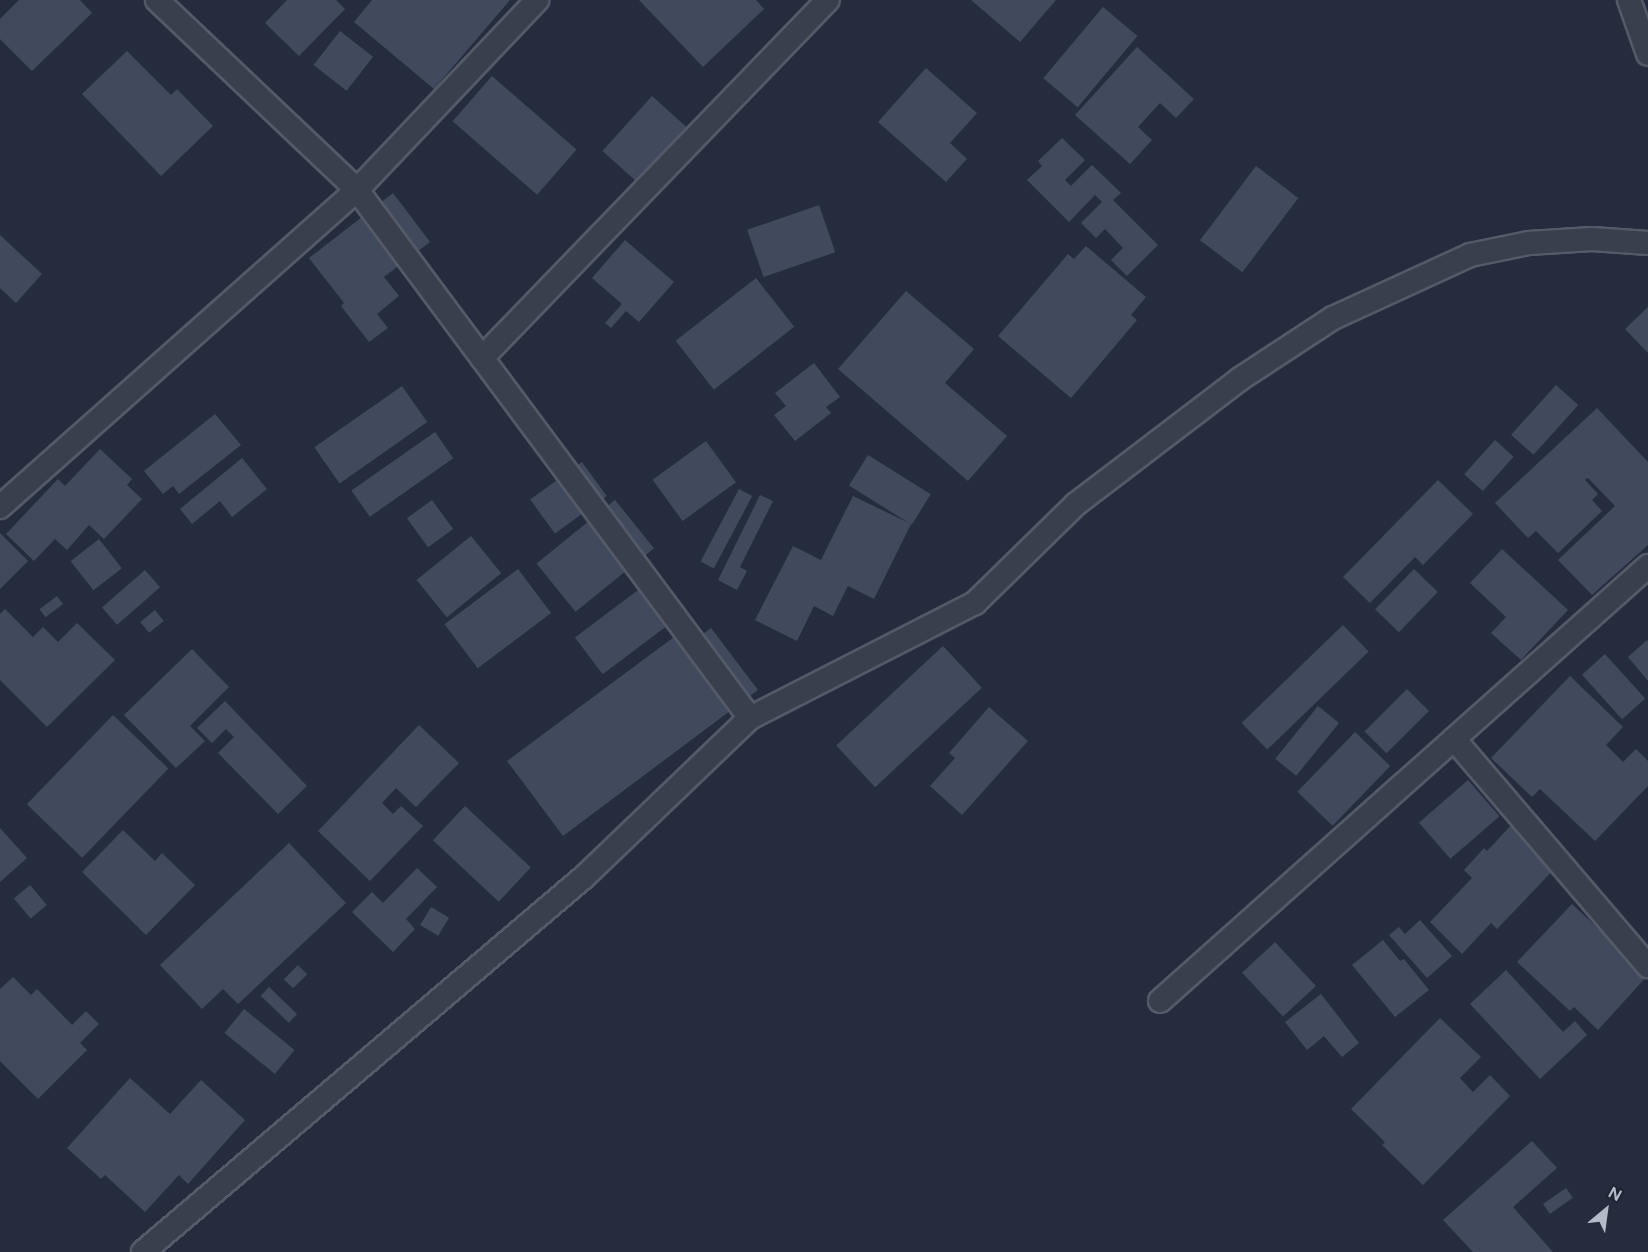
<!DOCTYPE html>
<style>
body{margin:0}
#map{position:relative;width:1648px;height:1252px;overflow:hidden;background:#252c3d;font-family:Figtree,sans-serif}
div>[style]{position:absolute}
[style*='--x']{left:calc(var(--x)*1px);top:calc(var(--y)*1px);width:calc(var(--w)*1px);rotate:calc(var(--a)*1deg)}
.building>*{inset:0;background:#414a5c;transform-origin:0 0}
.roads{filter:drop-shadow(2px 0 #545a68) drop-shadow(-2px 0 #545a68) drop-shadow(0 2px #545a68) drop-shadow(0 -2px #545a68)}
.minor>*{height:22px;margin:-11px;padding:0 11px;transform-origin:11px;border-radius:11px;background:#393f4d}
span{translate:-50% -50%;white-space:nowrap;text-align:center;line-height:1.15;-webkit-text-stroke:5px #1e2432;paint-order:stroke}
.north{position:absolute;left:1576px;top:1180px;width:60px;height:60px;-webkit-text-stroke:4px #1e2432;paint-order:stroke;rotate:29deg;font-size:16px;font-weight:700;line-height:24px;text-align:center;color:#b5bac8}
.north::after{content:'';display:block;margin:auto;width:21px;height:27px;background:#b5bac8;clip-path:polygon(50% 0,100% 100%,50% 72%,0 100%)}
</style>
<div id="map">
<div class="building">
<div style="clip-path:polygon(19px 0,80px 0,92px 13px,32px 71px,0 39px,0 19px)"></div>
<div style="clip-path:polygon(287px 0,336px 0,345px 9px,299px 56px,265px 23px)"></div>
<div style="clip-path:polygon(372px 0,510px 0,434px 89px,354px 22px)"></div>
<div style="clip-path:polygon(639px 0,756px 0,764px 9px,703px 67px)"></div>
<div style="clip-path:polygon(971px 0,1056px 0,1020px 42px)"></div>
<div style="left:1103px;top:7px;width:45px;height:93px;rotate:40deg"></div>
<div style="left:340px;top:31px;width:42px;height:43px;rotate:38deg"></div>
<div style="clip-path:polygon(1137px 47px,1194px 99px,1176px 118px,1160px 103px,1138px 127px,1152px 140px,1130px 164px,1075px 115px)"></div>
<div style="clip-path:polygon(127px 51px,171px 95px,177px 89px,213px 126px,161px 176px,82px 94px)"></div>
<div style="clip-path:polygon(926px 68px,977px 113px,950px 143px,967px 159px,946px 182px,878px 122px)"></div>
<div style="left:492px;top:76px;width:112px;height:60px;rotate:41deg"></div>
<div style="left:652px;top:96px;width:46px;height:74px;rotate:42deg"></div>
<div style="clip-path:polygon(1062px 138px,1085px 160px,1065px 180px,1071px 186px,1092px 165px,1121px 193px,1113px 200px,1158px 245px,1127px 276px,1111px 260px,1123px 248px,1105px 229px,1096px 238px,1081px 223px,1102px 202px,1095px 195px,1069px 222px,1027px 180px,1042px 166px,1038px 161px)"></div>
<div style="left:1256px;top:166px;width:53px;height:93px;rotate:37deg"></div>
<div style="clip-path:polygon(393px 193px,430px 242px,384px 277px,399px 296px,377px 314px,388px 328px,369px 342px,341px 306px,344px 303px,309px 258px)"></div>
<div style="left:819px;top:205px;width:50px;height:76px;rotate:71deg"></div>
<div style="clip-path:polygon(0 235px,42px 274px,16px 303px,0 288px)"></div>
<div style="clip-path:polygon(625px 240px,674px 282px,639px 322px,626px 311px,611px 328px,605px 323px,622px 304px,592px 278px)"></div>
<div style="clip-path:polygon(1086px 246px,1146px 297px,1131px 315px,1137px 320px,1071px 398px,998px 336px,1068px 254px,1074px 259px)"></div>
<div style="left:756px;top:278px;width:62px;height:102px;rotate:52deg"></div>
<div style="clip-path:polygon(906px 291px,974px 349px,945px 383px,1007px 436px,968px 481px,838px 369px)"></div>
<div style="clip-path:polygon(1648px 307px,1648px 353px,1625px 329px)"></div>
<div style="clip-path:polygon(814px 363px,840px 397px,826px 407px,831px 413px,795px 441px,774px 415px,786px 406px,775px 393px)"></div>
<div style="left:1556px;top:385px;width:30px;height:67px;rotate:42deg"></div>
<div style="left:402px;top:386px;width:44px;height:107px;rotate:55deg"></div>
<div style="clip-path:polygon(1597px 408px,1648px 462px,1648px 545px,1592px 595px,1558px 560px,1615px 506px,1588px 478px,1585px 480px,1598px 494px,1592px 500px,1602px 511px,1558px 553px,1536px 531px,1528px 538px,1495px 503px)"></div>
<div style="clip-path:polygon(215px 414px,241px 445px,179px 494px,173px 486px,163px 494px,144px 471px)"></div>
<div style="left:435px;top:432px;width:32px;height:102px;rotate:55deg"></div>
<div style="left:1495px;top:440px;width:25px;height:46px;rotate:42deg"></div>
<div style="left:706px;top:441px;width:51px;height:66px;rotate:54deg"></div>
<div style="clip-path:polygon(100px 449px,132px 479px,127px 485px,142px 499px,104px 539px,89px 525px,67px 550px,55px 539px,34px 561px,6px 534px,58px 479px,65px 486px)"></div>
<div style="left:868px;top:455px;width:74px;height:36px;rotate:32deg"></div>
<div style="clip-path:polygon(242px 458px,267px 489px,232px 517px,220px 501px,192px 524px,180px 509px)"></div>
<div style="left:582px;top:462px;width:42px;height:64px;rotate:54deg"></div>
<div style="clip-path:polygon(1438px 480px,1473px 514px,1423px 565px,1415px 557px,1370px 603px,1343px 577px)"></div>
<div style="left:739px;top:489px;width:15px;height:82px;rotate:28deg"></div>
<div style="clip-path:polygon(760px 495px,773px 501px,740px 567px,747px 571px,737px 590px,718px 580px)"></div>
<div style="clip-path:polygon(853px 496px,911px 524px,874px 599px,848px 586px,833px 616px,814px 606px,797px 641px,755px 620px,793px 546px,821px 560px)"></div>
<div style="left:432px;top:500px;width:36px;height:31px;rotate:54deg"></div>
<div style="left:615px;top:500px;width:62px;height:101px;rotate:51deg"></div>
<div style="clip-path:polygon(0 533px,28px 561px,0 589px)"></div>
<div style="left:471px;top:536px;width:48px;height:70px;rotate:51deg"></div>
<div style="left:99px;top:539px;width:37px;height:36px;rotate:52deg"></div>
<div style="clip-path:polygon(1502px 549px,1568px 610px,1521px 660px,1491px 633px,1506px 617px,1470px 583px)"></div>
<div style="left:518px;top:569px;width:55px;height:92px;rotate:53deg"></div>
<div style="left:1414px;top:569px;width:33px;height:56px;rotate:44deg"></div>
<div style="left:145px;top:570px;width:23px;height:57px;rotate:49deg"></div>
<div style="left:658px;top:575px;width:46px;height:104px;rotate:53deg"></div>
<div style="left:57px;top:596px;width:10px;height:22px;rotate:53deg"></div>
<div style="clip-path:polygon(5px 609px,33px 637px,43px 627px,58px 642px,77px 623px,115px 660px,47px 727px,0 680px,0 614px)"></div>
<div style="left:155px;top:610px;width:14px;height:19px;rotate:51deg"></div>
<div style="left:1343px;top:625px;width:37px;height:141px;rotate:46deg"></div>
<div style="clip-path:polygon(711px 628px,758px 690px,563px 836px,507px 761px,674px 637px,683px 649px)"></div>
<div style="clip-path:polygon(1647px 640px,1648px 642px,1648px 681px,1628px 657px)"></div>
<div style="left:943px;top:646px;width:57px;height:146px;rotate:47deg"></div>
<div style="clip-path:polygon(192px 649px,229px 687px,190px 726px,205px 741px,176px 768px,124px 715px)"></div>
<div style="left:1605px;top:654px;width:60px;height:31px;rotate:48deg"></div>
<div style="clip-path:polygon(1570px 676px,1623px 727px,1606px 745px,1623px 762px,1636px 749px,1648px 761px,1648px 786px,1595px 841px,1540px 789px,1532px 797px,1491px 758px)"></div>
<div style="left:1407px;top:689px;width:31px;height:60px;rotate:45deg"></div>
<div style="clip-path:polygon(225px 701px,307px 786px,278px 814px,218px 753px,234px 737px,226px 729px,212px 743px,197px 728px)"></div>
<div style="left:1318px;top:706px;width:27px;height:68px;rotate:39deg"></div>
<div style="clip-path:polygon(989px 707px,1028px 741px,962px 815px,930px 786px,955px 758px,949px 753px)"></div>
<div style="left:113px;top:715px;width:77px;height:124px;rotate:44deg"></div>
<div style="clip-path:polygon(419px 725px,459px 763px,416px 807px,396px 788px,382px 803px,393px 814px,401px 806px,423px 826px,370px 881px,318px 831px)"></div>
<div style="left:1355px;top:732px;width:49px;height:83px;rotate:44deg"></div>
<div style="left:1468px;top:780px;width:48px;height:65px;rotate:49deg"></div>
<div style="left:465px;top:806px;width:90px;height:47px;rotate:43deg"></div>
<div style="clip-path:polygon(1517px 819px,1561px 862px,1497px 929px,1491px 923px,1462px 954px,1430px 922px,1472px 878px,1464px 870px,1484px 848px,1487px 851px)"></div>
<div style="clip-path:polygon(0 828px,27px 858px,0 882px)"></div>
<div style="clip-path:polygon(123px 830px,155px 861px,162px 853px,195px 885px,146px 935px,82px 872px)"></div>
<div style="clip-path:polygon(289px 843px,346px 903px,238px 1004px,223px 989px,202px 1009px,160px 965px)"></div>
<div style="clip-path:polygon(417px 868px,437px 887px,406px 919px,415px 929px,393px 952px,352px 912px,372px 892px,383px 903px)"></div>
<div style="left:30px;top:885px;width:26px;height:21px;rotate:50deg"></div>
<div style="clip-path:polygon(1572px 904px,1648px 975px,1598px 1030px,1574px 1007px,1570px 1011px,1517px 962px)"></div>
<div style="left:431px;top:907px;width:21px;height:21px;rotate:31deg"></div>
<div style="clip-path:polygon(1420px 920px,1452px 956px,1427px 978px,1389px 935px,1399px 927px,1405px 934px)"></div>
<div style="clip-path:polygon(1383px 940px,1400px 961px,1404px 959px,1429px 990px,1395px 1017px,1352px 965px)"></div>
<div style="left:1275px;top:942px;width:60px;height:45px;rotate:47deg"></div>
<div style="left:298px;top:965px;width:13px;height:20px;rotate:45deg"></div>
<div style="clip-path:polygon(1506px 970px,1563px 1032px,1575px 1021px,1587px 1035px,1540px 1079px,1470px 1004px)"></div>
<div style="clip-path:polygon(13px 977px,31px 995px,37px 989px,72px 1025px,86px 1011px,99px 1024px,80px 1043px,87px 1050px,38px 1099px,0 1061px,0 989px)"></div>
<div style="left:269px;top:987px;width:39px;height:12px;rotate:44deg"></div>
<div style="clip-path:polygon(1321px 994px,1359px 1043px,1342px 1057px,1324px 1036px,1307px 1050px,1285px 1022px)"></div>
<div style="left:244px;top:1009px;width:65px;height:31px;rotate:39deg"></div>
<div style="clip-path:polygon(1440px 1018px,1481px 1057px,1460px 1078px,1473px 1092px,1490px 1075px,1510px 1096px,1423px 1185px,1382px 1145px,1385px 1142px,1351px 1109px)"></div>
<div style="clip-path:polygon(130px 1078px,170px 1114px,201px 1080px,245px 1120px,188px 1184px,179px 1175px,145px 1212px,105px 1175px,101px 1179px,67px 1148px)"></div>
<div style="clip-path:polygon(1532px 1141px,1557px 1168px,1513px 1207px,1553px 1252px,1473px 1252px,1443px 1220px)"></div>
<div style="left:1566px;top:1188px;width:12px;height:28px;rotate:55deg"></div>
</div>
<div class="roads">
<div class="minor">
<div style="--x:157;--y:0;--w:276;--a:43.5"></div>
<div style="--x:357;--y:190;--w:658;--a:53.34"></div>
<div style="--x:1629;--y:0;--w:57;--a:70.6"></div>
<div style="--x:482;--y:358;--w:498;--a:-46"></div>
<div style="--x:0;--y:507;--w:477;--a:-41.6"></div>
<div style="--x:357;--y:190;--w:262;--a:-46.5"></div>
<div style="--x:1454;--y:739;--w:299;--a:49.5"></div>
<div style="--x:1160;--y:1001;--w:654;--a:-41.71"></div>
<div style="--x:143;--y:1252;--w:579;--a:-40.38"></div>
<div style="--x:584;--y:877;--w:230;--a:-43.8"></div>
<div style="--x:750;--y:718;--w:253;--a:-27.1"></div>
<div style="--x:975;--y:603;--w:141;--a:-44.4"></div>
<div style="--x:1076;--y:504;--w:206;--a:-37.3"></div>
<div style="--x:1240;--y:379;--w:111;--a:-33.3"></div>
<div style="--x:1333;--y:318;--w:151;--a:-24.7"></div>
<div style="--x:1470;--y:255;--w:60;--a:-11.5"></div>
<div style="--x:1529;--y:243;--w:63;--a:-3.6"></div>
<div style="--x:1592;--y:239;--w:56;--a:4.1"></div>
</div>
</div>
<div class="north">N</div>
</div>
